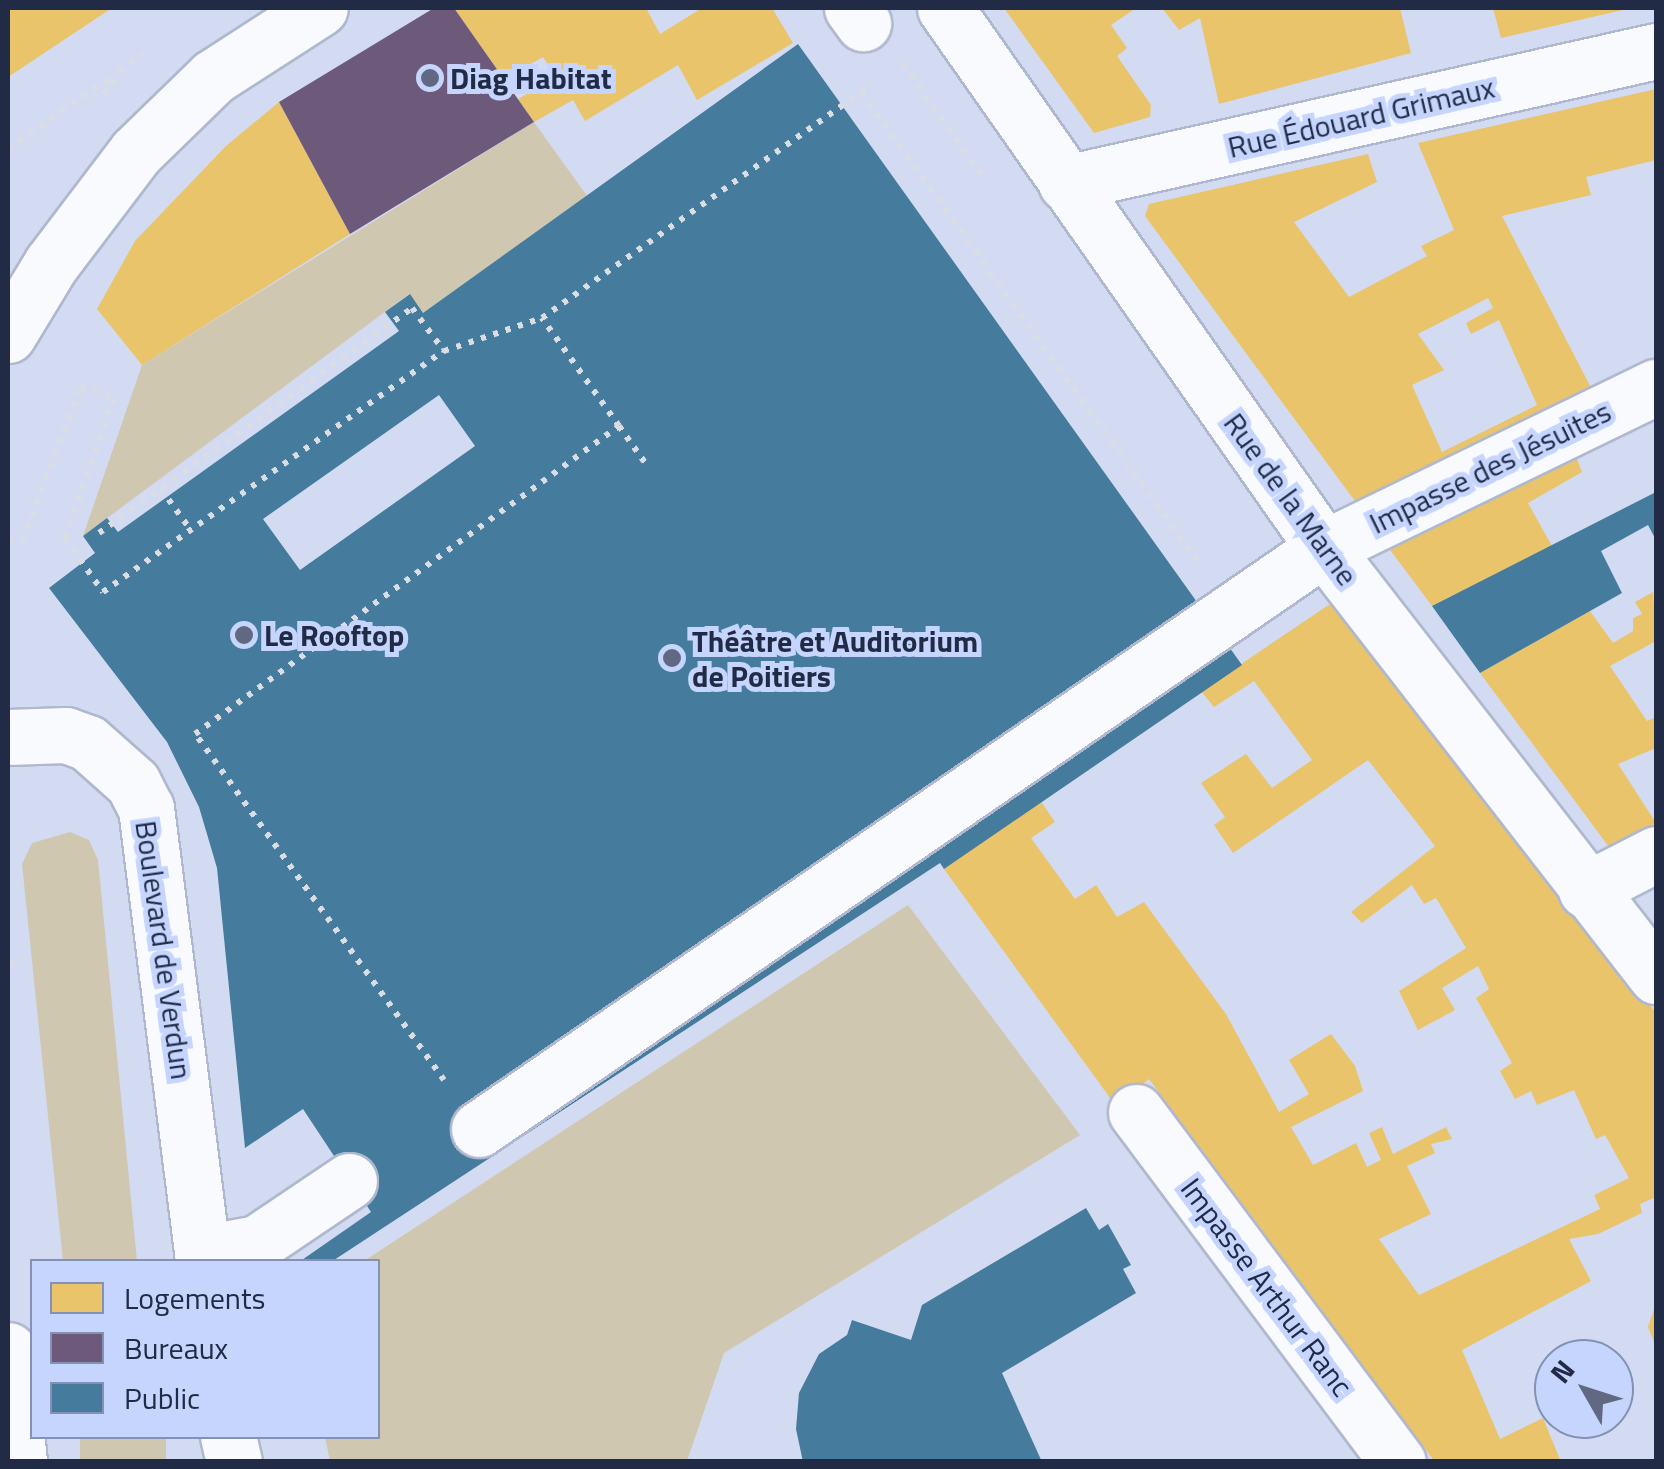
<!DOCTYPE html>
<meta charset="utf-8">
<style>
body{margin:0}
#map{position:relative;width:1664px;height:1469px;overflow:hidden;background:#d2dbf1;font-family:"Titillium Web",sans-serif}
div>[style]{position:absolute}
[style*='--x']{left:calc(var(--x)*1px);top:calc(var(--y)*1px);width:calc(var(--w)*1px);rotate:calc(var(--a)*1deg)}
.green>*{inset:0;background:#d0c7b1;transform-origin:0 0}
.homes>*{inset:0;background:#e9c46a}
.offices>*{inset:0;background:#6d597a}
.public>*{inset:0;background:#457b9d}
.path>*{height:6px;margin-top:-3px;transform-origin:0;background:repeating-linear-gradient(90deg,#dadde4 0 5px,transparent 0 13px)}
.roads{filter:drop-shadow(2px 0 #afb8ce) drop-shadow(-2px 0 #afb8ce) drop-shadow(0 2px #afb8ce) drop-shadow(0 -2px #afb8ce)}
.minor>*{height:55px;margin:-27.5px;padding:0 27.5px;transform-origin:27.5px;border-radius:27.5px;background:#f8fafd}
.dots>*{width:28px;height:28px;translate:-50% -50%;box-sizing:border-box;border:5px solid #c5d5fe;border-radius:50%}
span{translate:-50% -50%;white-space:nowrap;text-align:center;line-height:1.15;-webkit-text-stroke:10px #c5d5fe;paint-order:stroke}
.poi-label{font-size:30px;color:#222b45;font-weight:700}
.left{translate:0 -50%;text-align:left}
.street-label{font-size:30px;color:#222b45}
.frame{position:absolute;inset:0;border:10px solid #222b45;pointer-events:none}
.legend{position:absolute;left:30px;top:1259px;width:350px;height:180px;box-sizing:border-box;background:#c5d5fe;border:2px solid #8491b4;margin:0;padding:12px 18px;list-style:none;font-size:30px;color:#222b45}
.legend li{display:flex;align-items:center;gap:20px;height:50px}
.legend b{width:50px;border:2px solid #8491b4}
.north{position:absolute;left:1534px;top:1339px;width:100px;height:100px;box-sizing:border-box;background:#c5d5fe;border:2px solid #8491b4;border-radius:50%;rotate:309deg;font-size:28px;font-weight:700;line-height:40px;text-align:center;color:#222b45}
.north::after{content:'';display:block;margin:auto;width:35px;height:45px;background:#606981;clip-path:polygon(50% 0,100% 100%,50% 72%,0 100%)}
</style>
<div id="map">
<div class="green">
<div style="clip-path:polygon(534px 122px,587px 196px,423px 313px,409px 294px,83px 536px,142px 365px)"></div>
<div style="clip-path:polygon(70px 832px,89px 840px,98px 860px,137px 1261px,63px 1261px,22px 864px,32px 843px)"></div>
<div style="clip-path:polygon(908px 905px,1080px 1135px,724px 1353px,687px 1461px,330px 1461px,325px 1437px,378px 1436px,378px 1262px,364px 1261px)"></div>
<div style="left:80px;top:1437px;width:86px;height:24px"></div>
</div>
<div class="homes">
<div style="clip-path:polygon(8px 8px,112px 8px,8px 77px)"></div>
<div style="clip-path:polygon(454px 8px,646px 8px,660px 34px,702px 8px,772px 8px,793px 43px,697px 100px,678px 65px,585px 121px,573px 100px,534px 122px,518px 99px,556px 77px,543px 57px,504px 79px)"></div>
<div style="clip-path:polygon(1004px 8px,1136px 8px,1111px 25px,1127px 48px,1117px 56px,1151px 105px,1150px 117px,1094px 133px)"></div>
<div style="clip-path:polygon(1162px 8px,1400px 8px,1411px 53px,1219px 104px,1200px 18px,1179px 30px)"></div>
<div style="clip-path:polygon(1493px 8px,1627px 8px,1627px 9px,1501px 38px)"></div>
<div style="clip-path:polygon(evenodd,1656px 89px,1656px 160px,1586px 177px,1591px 195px,1502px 216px,1599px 403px,1363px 512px,1145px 216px,1149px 204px,1368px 154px,1377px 182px,1294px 222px,1349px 297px,1427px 256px,1421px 246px,1454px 230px,1418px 143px,1656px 89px,1488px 298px,1493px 308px,1466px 323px,1471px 334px,1499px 320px,1537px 405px,1442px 452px,1412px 385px,1444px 370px,1418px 334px,1488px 298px)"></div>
<div style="clip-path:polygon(279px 102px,350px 234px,142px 365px,97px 309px,135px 241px,226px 146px)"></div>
<div style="clip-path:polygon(evenodd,885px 177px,1186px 599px,727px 927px,718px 914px,796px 858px,765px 815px,434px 1053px,229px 772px,714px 419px,657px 339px,885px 177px,593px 667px,712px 832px,637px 886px,519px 721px,593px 667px)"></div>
<div style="clip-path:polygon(1574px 451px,1582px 472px,1528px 503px,1552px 546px,1432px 606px,1382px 539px)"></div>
<div style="clip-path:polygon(1653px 592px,1656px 641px,1610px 666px,1647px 721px,1656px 717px,1656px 748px,1618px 764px,1656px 823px,1609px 847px,1480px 673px,1590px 611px,1613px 643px,1633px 631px,1633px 618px,1642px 614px,1635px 602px)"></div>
<div style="clip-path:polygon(1333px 602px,1656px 1013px,1656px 1197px,1640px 1204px,1642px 1213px,1598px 1234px,1569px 1239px,1591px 1281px,1462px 1350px,1500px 1439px,1543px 1418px,1561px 1462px,1435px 1462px,1149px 1079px,1116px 1106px,944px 869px,1040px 800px,1055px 822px,1031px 838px,1075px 899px,1096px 885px,1117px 917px,1144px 902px,1226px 1014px,1279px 1112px,1309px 1094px,1289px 1060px,1331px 1034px,1355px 1066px,1363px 1091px,1291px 1127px,1313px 1165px,1356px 1143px,1367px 1167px,1381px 1160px,1369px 1133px,1382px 1127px,1393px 1154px,1446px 1127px,1452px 1139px,1431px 1144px,1435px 1153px,1407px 1166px,1431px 1214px,1379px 1239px,1419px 1295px,1600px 1209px,1594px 1195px,1629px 1178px,1605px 1135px,1596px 1139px,1574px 1090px,1537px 1105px,1531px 1091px,1515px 1099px,1500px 1071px,1512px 1063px,1476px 998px,1489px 989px,1478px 966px,1442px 988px,1455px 1010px,1418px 1030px,1399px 991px,1466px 948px,1436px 898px,1424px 904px,1412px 885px,1362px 923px,1351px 912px,1435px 846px,1368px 760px,1233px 853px,1214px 825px,1225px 817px,1201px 783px,1246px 754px,1272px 788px,1312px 760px,1254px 681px,1214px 707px,1201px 691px)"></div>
<div style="clip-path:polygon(1656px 1303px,1656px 1347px,1648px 1327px)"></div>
</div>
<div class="offices">
<div style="clip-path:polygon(434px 8px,454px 8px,534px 122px,350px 234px,279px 102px)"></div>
</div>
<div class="public">
<div style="clip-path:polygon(evenodd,798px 44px,1242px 665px,944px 869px,940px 863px,331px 1262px,299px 1262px,371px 1212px,303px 1109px,245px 1148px,217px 868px,199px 807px,167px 742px,49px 588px,95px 553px,83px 536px,107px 518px,118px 532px,399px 331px,385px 312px,410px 294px,423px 313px,798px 44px,439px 395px,475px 446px,300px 570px,263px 519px,439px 395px)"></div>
<div style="clip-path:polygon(1656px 492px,1656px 540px,1648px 525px,1601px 551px,1622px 593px,1480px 673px,1432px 606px)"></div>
<div style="clip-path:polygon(1086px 1208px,1099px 1230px,1108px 1224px,1131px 1265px,1123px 1269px,1136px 1293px,1002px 1373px,1042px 1462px,803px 1462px,796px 1429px,799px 1393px,819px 1354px,847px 1335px,852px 1320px,911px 1340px,922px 1305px)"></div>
</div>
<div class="path">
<div style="--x:903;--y:64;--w:137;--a:54.8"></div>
<div style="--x:861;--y:92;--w:578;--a:54.36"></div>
<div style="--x:104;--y:94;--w:27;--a:-57"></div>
<div style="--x:119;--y:71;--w:30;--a:-34"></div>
<div style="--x:8;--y:149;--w:129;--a:-34.9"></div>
<div style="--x:619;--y:426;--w:50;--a:54.7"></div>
<div style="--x:161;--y:489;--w:49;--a:54.1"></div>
<div style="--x:99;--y:533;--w:385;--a:-35.7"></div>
<div style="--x:412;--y:308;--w:54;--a:53.3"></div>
<div style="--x:8;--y:543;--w:14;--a:-12"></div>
<div style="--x:22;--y:540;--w:164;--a:-68.9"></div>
<div style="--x:81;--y:387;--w:35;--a:18"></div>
<div style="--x:114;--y:398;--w:148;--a:109.3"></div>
<div style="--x:65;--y:538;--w:66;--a:54.9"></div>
<div style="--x:103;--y:592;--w:418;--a:-35.3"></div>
<div style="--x:444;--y:351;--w:103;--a:-18.6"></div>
<div style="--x:542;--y:318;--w:405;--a:-35.3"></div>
<div style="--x:8;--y:963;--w:16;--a:-15"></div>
<div style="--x:444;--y:1080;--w:426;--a:-125.7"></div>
<div style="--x:195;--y:734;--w:524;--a:-36"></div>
<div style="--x:619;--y:426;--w:133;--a:-125.5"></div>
</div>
<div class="roads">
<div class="minor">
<div style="--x:852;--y:8;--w:19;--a:54"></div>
<div style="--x:945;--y:8;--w:660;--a:54.94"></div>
<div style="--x:1324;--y:548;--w:542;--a:52.2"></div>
<div style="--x:1066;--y:183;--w:605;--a:-12.61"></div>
<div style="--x:8;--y:335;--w:83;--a:-58.8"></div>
<div style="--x:51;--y:264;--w:141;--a:-52.8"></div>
<div style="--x:136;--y:152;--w:107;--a:-44.2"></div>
<div style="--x:213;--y:77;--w:127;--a:-32.8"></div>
<div style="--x:8;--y:737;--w:58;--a:-2"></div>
<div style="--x:66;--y:735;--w:23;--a:20"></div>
<div style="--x:88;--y:743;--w:60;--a:41.6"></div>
<div style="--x:133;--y:783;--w:28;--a:63"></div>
<div style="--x:146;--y:808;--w:458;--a:82.8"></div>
<div style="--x:1586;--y:890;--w:79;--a:-27.2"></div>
<div style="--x:1136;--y:1112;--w:437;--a:53.2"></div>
<div style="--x:479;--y:1129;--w:1025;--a:-34.51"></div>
<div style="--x:1324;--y:548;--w:369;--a:-25.9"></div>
<div style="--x:202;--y:1253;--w:56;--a:-10.3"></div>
<div style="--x:257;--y:1243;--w:111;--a:-34"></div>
<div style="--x:8;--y:1350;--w:113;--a:84.4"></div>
<div style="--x:228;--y:1436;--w:27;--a:77"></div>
</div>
</div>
<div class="dots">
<div style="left:430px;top:78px;background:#606981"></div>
<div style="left:244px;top:635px;background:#606981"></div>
<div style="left:672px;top:658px;background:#606981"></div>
</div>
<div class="poi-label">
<span class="left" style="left:450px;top:78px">Diag Habitat</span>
<span class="left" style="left:264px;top:635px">Le Rooftop</span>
<span class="left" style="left:692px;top:658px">Théâtre et Auditorium<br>de Poitiers</span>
</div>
<div class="street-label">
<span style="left:1361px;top:117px;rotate:-13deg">Rue Édouard Grimaux</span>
<span style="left:1490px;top:467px;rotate:-26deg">Impasse des Jésuites</span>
<span style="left:1291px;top:499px;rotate:54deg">Rue de la Marne</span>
<span style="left:164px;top:950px;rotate:82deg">Boulevard de Verdun</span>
<span style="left:1267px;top:1287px;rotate:53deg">Impasse Arthur Ranc</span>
</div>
<div class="frame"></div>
<ul class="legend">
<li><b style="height:28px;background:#e9c46a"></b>Logements</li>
<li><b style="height:28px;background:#6d597a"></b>Bureaux</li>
<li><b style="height:28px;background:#457b9d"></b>Public</li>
</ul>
<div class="north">N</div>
</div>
